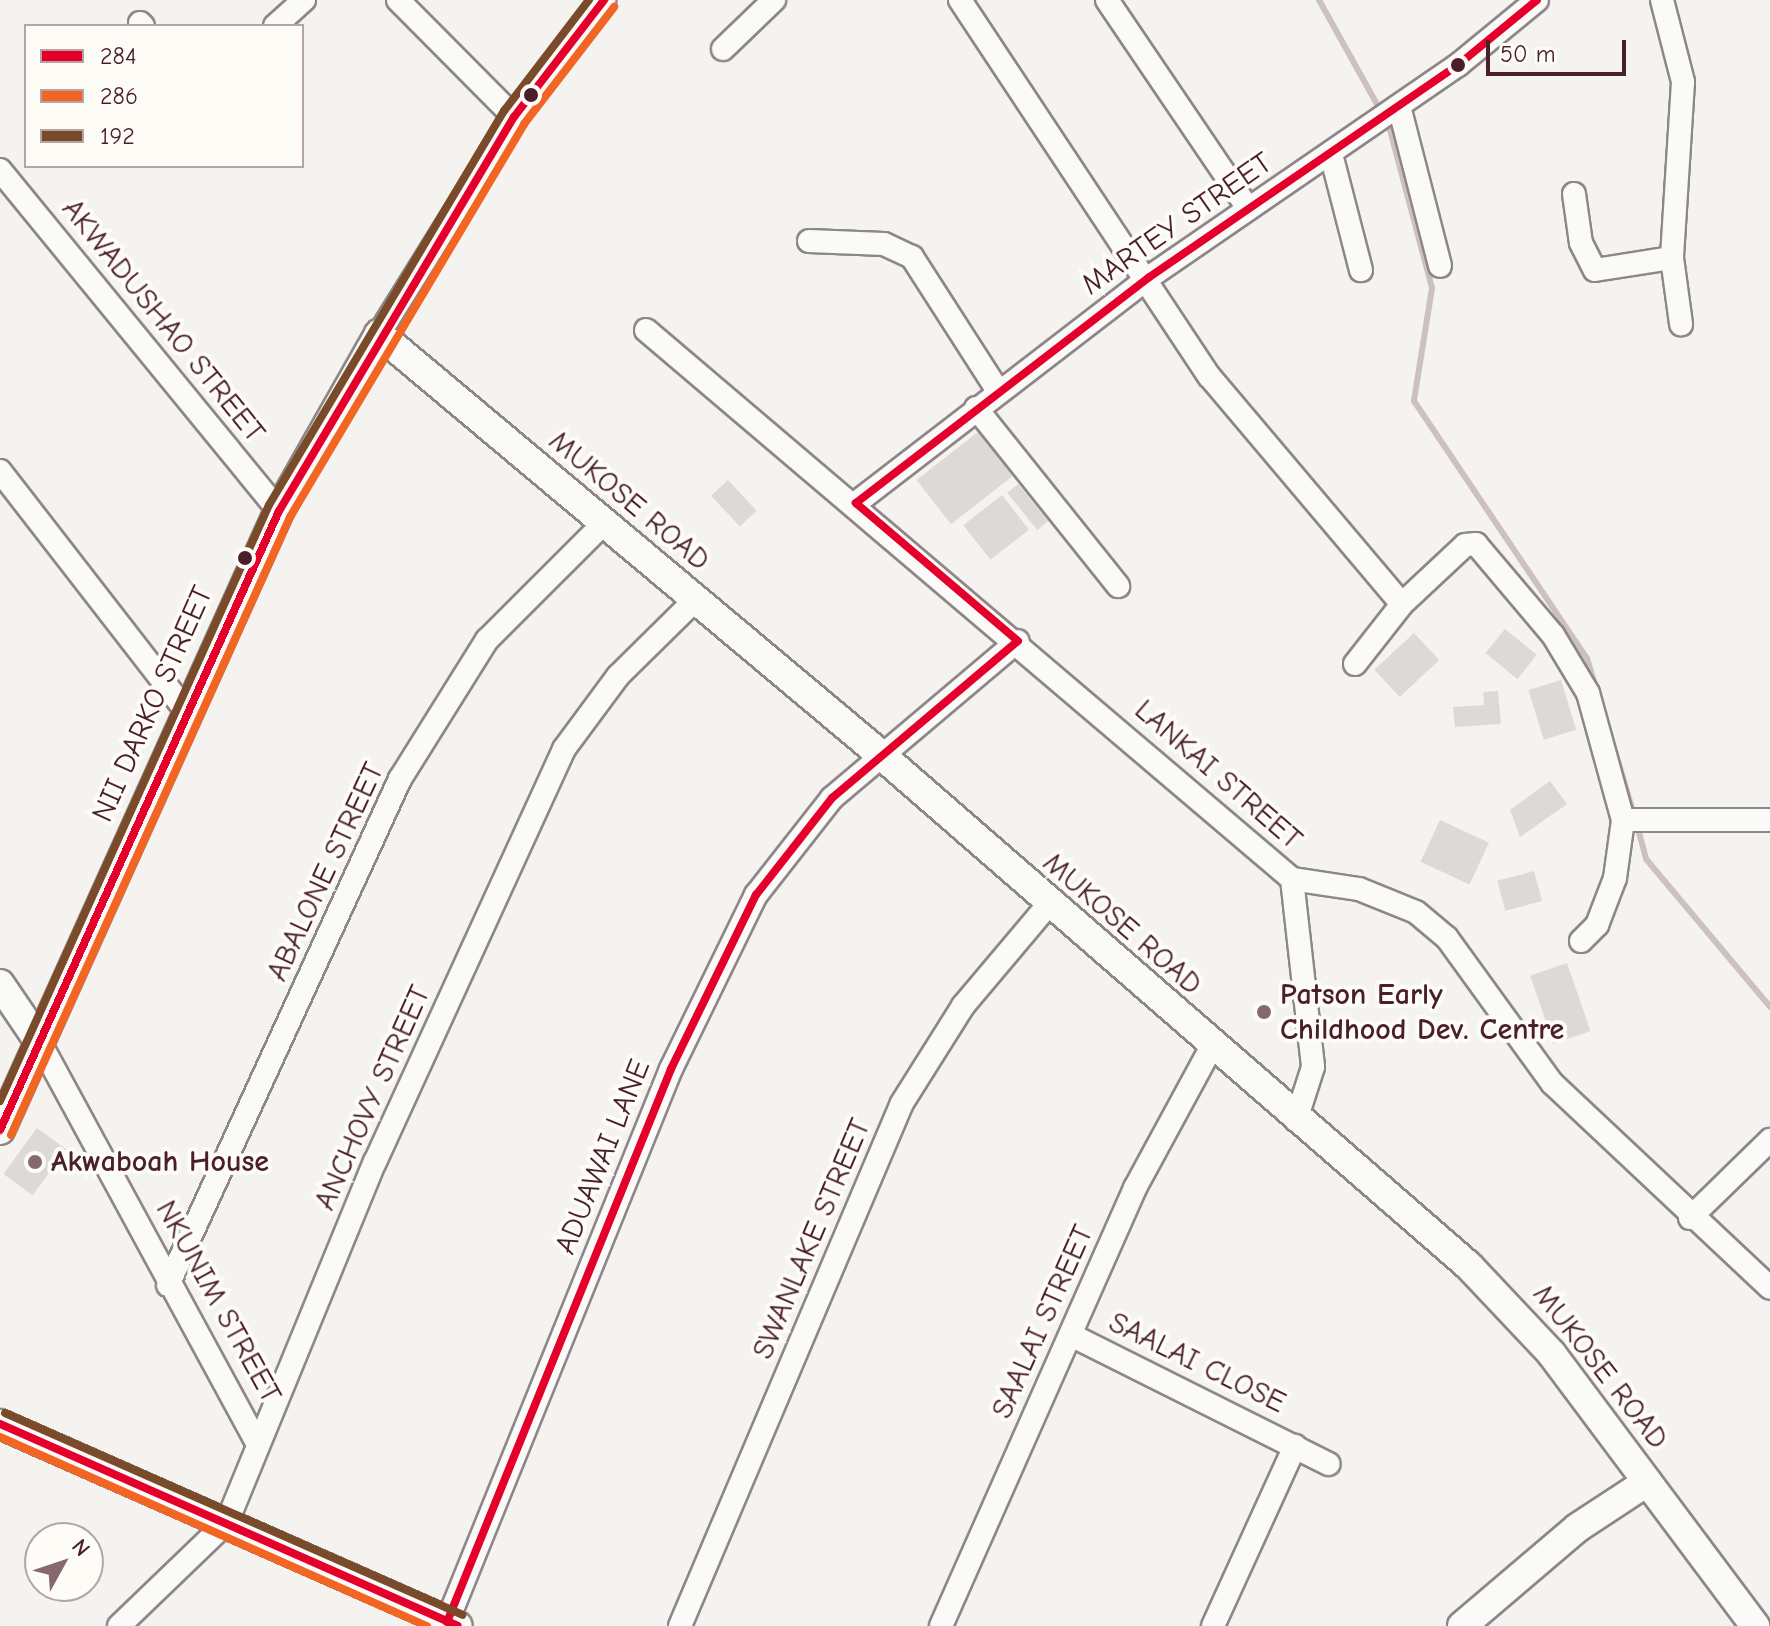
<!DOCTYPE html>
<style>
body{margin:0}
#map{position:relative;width:1770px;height:1626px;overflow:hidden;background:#f5f3f0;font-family:"Comic Neue",sans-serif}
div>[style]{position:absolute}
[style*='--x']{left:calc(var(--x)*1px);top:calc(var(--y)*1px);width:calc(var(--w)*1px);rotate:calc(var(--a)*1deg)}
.stream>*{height:6px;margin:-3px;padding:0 3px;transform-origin:3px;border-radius:3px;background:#ccc1c0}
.building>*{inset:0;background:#dcd9d7;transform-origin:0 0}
.roads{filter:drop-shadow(2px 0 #8f8687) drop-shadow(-2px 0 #8f8687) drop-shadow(0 2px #8f8687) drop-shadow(0 -2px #8f8687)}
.minor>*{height:22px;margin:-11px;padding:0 11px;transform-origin:11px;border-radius:11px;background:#fafaf8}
.tertiary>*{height:28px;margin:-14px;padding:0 14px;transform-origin:14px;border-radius:14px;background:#fafaf8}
.bus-1>*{height:8px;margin:-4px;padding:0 4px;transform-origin:4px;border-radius:4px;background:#e4002b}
.bus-2>*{height:8px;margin:-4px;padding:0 4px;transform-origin:4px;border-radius:4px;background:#f26522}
.bus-3>*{height:8px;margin:-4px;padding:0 4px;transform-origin:4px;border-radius:4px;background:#7a4b2a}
.dots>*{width:22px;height:22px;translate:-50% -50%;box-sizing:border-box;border:4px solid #fdfcf7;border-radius:50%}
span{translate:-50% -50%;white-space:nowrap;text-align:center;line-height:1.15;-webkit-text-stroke:8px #fdfcf7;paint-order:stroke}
.street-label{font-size:30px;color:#4a1f2b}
.poi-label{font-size:30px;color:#4a1f2b;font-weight:700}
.left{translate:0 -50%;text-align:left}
.legend{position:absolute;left:24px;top:24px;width:280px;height:144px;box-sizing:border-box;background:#fdfcf7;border:2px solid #b5a4a5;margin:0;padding:10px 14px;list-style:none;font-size:24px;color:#4a1f2b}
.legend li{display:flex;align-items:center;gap:16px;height:40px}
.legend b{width:40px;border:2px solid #b5a4a5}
.north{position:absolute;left:24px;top:1522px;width:80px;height:80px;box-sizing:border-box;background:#fdfcf7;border:2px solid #b5a4a5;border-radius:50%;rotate:50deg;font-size:22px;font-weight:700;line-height:32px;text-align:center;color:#4a1f2b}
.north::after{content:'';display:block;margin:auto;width:28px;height:36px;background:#866970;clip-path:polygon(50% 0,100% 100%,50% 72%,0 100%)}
.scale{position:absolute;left:1486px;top:40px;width:140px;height:36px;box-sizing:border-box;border:4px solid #4a1f2b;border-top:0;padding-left:10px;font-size:24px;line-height:28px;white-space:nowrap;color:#4a1f2b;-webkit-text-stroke:6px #fdfcf7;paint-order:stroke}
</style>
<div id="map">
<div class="stream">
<div style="--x:1319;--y:0;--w:119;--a:60.9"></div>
<div style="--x:1390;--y:130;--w:163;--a:75.1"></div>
<div style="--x:1432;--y:288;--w:114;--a:99.1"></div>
<div style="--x:1414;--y:401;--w:310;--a:56.1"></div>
<div style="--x:1587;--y:658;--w:164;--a:73.3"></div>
<div style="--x:1637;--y:825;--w:35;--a:75"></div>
<div style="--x:1646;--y:859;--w:193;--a:50"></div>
</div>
<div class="building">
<div style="left:978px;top:432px;width:56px;height:78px;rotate:52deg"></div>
<div style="left:728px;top:480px;width:42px;height:23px;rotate:47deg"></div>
<div style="left:1018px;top:484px;width:48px;height:14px;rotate:51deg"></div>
<div style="left:1002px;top:495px;width:44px;height:49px;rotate:52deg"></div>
<div style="left:1505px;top:629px;width:41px;height:31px;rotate:39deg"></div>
<div style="left:1414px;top:633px;width:37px;height:54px;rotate:47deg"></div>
<div style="left:1561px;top:680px;width:52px;height:34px;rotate:73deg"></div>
<div style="clip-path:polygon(1498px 691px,1501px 724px,1455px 727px,1453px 707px,1484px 705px,1483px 692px)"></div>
<div style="clip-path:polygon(1550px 781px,1567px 804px,1520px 837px,1510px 810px)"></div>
<div style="left:1440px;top:820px;width:54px;height:46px;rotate:25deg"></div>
<div style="left:1534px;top:871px;width:31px;height:38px;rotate:75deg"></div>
<div style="left:1567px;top:963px;width:72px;height:39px;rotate:71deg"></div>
<div style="left:37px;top:1128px;width:36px;height:57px;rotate:36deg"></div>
</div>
<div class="roads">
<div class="minor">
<div style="--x:398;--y:0;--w:165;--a:45.2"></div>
<div style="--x:960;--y:0;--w:452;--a:56.5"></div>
<div style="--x:1210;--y:377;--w:297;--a:49.8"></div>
<div style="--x:1107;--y:0;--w:251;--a:55.9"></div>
<div style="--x:1662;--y:0;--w:85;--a:75.6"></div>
<div style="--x:1683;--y:82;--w:176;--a:93.6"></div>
<div style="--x:1672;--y:258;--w:67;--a:82.2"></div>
<div style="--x:140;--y:23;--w:4;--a:45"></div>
<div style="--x:275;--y:26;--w:39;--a:-42"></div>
<div style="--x:723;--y:49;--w:71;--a:-43.9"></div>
<div style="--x:1399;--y:106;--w:165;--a:75.6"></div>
<div style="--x:1331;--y:154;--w:120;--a:75.5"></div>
<div style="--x:0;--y:170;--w:441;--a:50.7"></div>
<div style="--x:1574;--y:194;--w:49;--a:81.9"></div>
<div style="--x:1581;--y:243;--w:30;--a:63"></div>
<div style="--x:1595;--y:270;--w:78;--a:-8.9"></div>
<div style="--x:809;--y:241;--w:75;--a:2.3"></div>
<div style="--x:884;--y:244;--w:31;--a:25"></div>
<div style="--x:912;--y:257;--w:159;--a:57.3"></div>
<div style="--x:646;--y:330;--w:848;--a:40.36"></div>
<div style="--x:1292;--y:879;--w:68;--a:8.5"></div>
<div style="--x:1359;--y:889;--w:61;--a:22"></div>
<div style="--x:1416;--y:912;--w:40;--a:40"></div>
<div style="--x:1447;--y:938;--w:179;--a:54.1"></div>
<div style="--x:1552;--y:1083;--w:299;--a:43.2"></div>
<div style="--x:379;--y:334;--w:256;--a:-58.1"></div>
<div style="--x:514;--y:117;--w:148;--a:-52.4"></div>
<div style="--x:976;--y:408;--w:228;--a:51.4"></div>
<div style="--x:0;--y:471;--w:304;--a:52.2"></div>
<div style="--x:856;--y:503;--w:369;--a:-37.6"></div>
<div style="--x:1148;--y:278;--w:376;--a:-34.5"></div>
<div style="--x:1458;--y:65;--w:102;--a:-39.4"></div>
<div style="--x:1355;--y:664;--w:76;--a:-51.9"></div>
<div style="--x:1402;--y:604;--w:86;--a:-43.1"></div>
<div style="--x:1465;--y:545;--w:11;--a:-5"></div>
<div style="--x:1476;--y:544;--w:119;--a:49.8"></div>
<div style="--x:1553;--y:635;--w:68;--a:58.9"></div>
<div style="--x:1588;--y:693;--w:132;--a:74.6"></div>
<div style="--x:1623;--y:820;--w:147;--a:0"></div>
<div style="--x:1292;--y:879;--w:189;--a:83.6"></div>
<div style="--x:1313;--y:1067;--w:56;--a:107.8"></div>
<div style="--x:1581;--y:941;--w:23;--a:-45"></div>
<div style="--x:1597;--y:925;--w:50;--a:-69"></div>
<div style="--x:1615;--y:878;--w:59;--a:-82.1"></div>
<div style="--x:40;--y:1043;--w:456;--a:61.5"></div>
<div style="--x:1690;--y:1218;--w:112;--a:-44.3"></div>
<div style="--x:168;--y:1285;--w:557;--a:-65.37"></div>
<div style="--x:400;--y:779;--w:164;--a:-58"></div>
<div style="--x:487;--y:640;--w:163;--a:-45"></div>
<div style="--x:1071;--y:1335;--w:288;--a:26.6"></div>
<div style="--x:447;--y:1622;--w:597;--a:-67.95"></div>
<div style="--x:671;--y:1069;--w:194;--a:-64"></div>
<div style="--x:756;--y:895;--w:123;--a:-51.9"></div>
<div style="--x:832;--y:798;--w:243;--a:-40.2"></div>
<div style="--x:119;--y:1626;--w:150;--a:-43.9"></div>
<div style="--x:227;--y:1522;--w:389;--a:-67.7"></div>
<div style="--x:375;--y:1162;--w:454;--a:-65.4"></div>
<div style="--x:564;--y:749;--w:91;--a:-53.5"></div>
<div style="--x:618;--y:676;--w:108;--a:-44.6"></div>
<div style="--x:680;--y:1626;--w:568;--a:-67"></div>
<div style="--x:902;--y:1103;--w:115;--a:-57.8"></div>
<div style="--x:963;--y:1006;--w:132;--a:-49.9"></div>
<div style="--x:941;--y:1626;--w:479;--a:-66.1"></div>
<div style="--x:1135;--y:1188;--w:159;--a:-61.5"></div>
<div style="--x:1213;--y:1626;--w:198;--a:-65.5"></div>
</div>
<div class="tertiary">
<div style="--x:0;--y:984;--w:71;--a:55.9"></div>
<div style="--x:0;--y:1130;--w:679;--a:-65.74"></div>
<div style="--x:279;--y:511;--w:203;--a:-60.5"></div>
<div style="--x:379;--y:334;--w:654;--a:39.97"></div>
<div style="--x:880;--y:754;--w:780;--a:41"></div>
<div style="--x:1469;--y:1266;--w:120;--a:46.7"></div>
<div style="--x:1551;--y:1353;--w:341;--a:53.2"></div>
<div style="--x:0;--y:1424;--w:500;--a:23.8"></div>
<div style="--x:1462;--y:1626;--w:151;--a:-40.4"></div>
<div style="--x:1577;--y:1528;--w:84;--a:-33.3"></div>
</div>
</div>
<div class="bus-1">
<div style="--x:0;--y:1130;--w:679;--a:-65.74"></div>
<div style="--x:279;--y:511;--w:459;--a:-59.2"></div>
<div style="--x:514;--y:117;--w:148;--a:-52.4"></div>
<div style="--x:0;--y:1424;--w:500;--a:23.8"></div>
<div style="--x:447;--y:1622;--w:597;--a:-67.95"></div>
<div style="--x:671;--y:1069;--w:194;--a:-64"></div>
<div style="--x:756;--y:895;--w:123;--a:-51.9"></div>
<div style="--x:832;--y:798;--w:243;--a:-40.2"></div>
<div style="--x:1018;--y:641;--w:213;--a:-139.6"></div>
<div style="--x:856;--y:503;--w:369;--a:-37.6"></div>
<div style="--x:1148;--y:278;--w:376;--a:-34.5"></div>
<div style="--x:1458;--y:65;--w:102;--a:-39.4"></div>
</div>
<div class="bus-2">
<div style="--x:11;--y:1135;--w:678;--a:-65.7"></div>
<div style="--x:290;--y:517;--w:457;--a:-59.2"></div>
<div style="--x:524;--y:124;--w:148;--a:-52.4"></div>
<div style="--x:0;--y:1437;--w:467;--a:23.9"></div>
</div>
<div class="bus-3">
<div style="--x:0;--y:1101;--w:654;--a:-65.71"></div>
<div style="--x:269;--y:505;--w:459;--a:-59.2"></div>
<div style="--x:504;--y:111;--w:140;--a:-52.6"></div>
<div style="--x:5;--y:1413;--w:500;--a:23.8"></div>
</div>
<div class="dots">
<div style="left:1458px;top:65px;background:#4a1f2b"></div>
<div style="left:531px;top:95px;background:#4a1f2b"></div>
<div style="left:245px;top:558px;background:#4a1f2b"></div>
<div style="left:1264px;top:1012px;background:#866970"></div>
<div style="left:35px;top:1162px;background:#866970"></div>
</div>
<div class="street-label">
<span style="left:1177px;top:224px;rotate:-35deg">MARTEY STREET</span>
<span style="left:163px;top:321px;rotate:51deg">AKWADUSHAO STREET</span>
<span style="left:629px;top:501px;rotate:40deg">MUKOSE ROAD</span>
<span style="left:153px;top:704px;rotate:-66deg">NII DARKO STREET</span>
<span style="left:1218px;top:775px;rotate:41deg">LANKAI STREET</span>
<span style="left:326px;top:872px;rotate:-65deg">ABALONE STREET</span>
<span style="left:1122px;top:924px;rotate:41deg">MUKOSE ROAD</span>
<span style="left:373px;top:1098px;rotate:-66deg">ANCHOVY STREET</span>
<span style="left:603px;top:1157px;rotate:-68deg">ADUAWAI LANE</span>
<span style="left:812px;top:1239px;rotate:-67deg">SWANLAKE STREET</span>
<span style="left:218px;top:1302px;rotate:61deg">NKUNIM STREET</span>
<span style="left:1043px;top:1322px;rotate:-66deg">SAALAI STREET</span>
<span style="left:1197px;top:1363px;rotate:26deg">SAALAI CLOSE</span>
<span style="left:1600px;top:1367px;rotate:52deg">MUKOSE ROAD</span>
</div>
<div class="poi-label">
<span class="left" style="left:1280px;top:1012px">Patson Early<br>Childhood Dev. Centre</span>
<span class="left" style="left:51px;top:1162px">Akwaboah House</span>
</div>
<ul class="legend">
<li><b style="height:10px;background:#e4002b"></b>284</li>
<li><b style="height:10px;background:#f26522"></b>286</li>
<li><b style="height:10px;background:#7a4b2a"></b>192</li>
</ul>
<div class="north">N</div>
<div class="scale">50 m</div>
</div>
